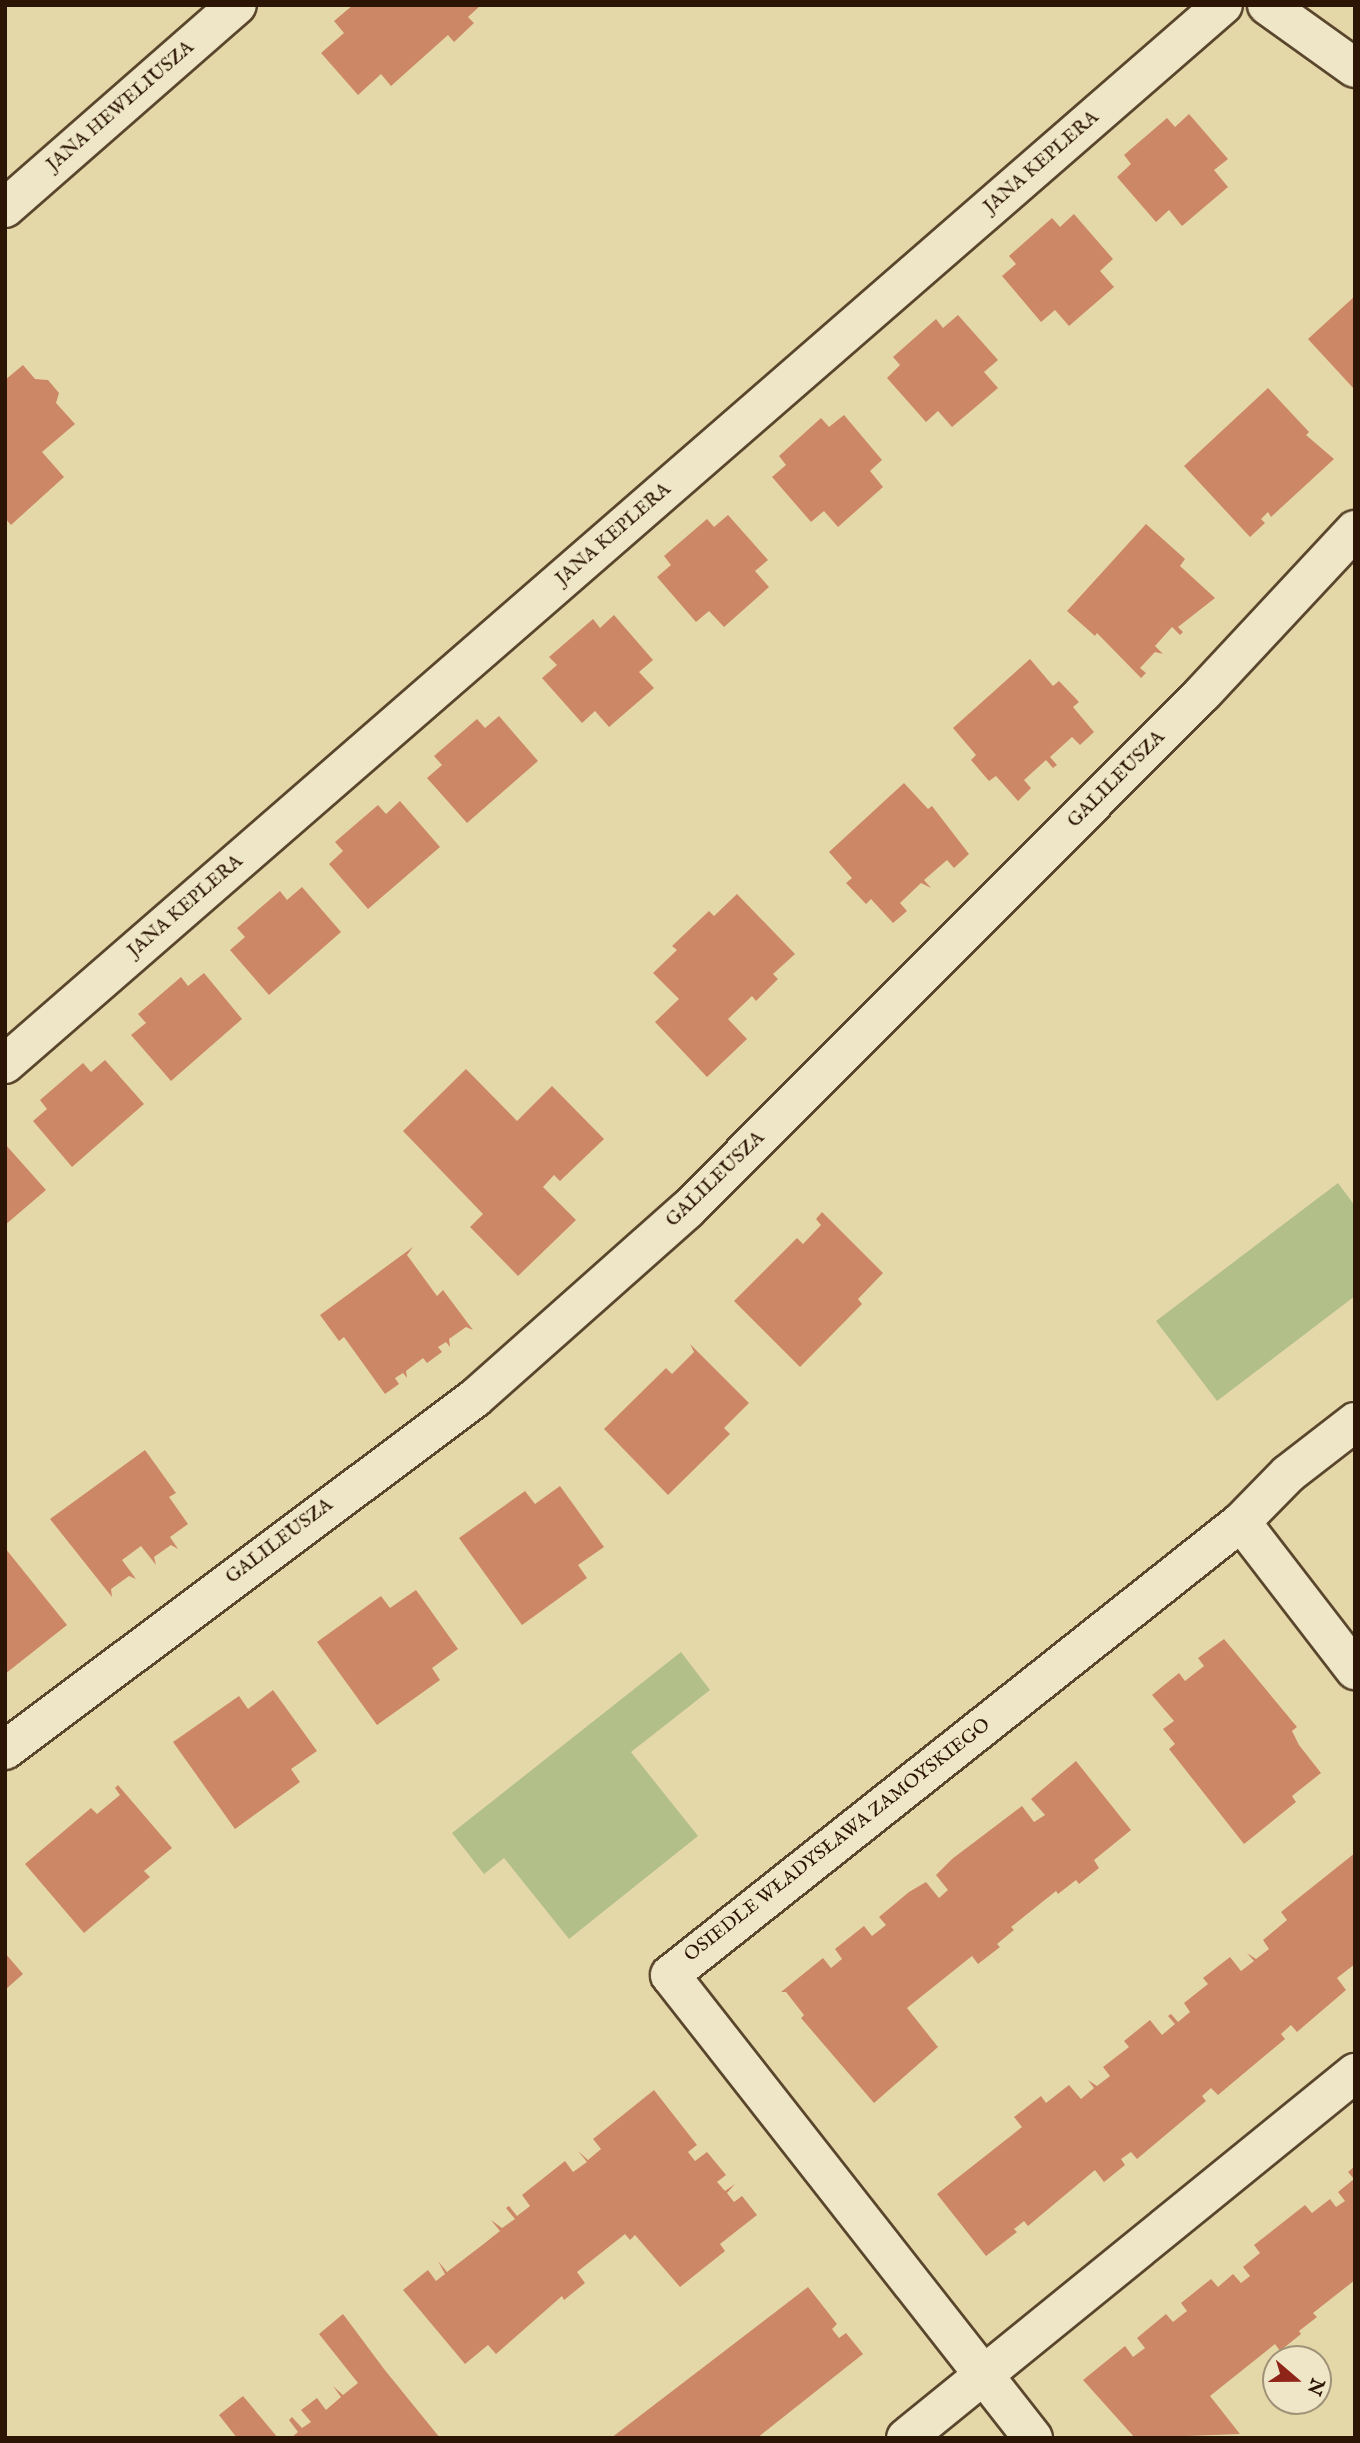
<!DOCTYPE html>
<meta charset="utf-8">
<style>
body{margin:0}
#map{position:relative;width:1360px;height:2443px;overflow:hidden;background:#e5d8a8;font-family:"IM FELL English",serif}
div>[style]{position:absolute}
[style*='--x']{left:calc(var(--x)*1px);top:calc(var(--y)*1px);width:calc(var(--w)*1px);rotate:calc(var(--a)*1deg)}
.green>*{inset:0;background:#b3bf89}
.building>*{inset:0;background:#c86}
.roads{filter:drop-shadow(2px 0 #5a462d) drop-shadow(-2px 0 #5a462d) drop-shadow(0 2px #5a462d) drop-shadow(0 -2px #5a462d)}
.street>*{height:38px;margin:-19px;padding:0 19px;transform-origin:19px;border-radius:19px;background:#eee6c6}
span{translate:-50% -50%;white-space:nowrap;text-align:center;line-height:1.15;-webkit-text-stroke:7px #eee6c6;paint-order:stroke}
.street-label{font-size:19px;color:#2c1504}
.frame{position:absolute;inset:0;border:7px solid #2c1504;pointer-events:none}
.north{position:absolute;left:1262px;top:2345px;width:70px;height:70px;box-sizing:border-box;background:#eee6c6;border:2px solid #a09278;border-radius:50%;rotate:110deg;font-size:19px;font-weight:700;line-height:28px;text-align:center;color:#2c1504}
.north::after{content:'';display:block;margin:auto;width:24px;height:32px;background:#8f2418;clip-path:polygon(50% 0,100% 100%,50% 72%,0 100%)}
</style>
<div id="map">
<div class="green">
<div style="clip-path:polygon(1338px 1183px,1355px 1206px,1355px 1296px,1217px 1401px,1156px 1321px)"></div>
<div style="clip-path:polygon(681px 1652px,710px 1690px,631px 1752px,698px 1836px,569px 1939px,504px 1858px,484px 1874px,452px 1833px)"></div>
</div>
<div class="building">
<div style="clip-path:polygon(353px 5px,481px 5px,468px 17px,474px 23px,454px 42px,448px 35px,391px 86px,381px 74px,358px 95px,321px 53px,344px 33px,334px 21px)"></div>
<div style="clip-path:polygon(1189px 114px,1228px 159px,1214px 170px,1228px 187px,1182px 226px,1169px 210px,1156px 222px,1117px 177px,1131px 164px,1124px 155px,1167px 118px,1175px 127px)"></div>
<div style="clip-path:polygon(1074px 214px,1113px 259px,1100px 271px,1114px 287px,1069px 326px,1055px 310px,1041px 322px,1002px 276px,1016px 264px,1009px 256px,1052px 218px,1060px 227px)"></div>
<div style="clip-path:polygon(1355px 296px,1355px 390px,1308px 339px)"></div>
<div style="clip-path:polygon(958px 315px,998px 360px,984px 372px,998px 388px,952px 427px,938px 411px,926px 422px,887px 378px,900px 365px,893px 357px,936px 319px,943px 328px)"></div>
<div style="clip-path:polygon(23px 365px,35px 379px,48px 380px,59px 393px,56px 403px,75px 424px,42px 452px,64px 477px,11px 525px,5px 518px,5px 380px)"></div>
<div style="clip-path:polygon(1268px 388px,1309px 432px,1306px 435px,1334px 459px,1271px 517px,1268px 512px,1261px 519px,1265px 523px,1250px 537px,1184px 466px)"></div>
<div style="clip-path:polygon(844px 415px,882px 460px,870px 471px,883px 487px,838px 527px,824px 511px,811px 522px,772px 477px,786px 465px,779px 456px,821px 418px,829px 427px)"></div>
<div style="clip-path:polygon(728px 515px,768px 560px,755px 571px,769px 587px,724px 627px,709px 611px,696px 622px,657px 577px,671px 565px,664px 556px,707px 519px,714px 527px)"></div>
<div style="clip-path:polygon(1146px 524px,1185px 559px,1180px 566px,1215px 598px,1178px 627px,1183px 632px,1180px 635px,1172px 627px,1155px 646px,1163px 654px,1155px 652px,1140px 668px,1146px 673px,1141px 678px,1097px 633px,1095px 636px,1067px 611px)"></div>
<div style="clip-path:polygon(614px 615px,653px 660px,639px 672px,654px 688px,609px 727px,595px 711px,582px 723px,542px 678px,557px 665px,549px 657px,593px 619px,600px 628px)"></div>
<div style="clip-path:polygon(1030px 659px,1053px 686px,1059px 681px,1079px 702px,1073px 707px,1094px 732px,1080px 745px,1072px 737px,1050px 757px,1057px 765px,1053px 768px,1046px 760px,1024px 780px,1031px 788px,1018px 801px,996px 776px,989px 781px,971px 760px,976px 755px,953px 728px)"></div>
<div style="clip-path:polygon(499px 716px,538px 761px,467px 823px,427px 778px,442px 765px,434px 756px,477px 719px,485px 728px)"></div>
<div style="clip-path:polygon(904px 783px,928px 809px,932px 806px,969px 854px,954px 868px,947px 860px,924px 880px,931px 888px,921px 883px,900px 903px,907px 911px,893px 923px,871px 899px,866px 904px,846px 883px,852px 878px,829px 852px)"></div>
<div style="clip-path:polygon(400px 801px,440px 847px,368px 909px,329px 864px,343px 851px,335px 842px,378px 805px,386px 814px)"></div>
<div style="clip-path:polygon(302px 887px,341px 932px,269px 995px,230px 950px,245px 937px,237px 928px,280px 891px,287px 900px)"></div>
<div style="clip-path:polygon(737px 894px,795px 954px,773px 974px,778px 979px,756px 1001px,752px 996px,728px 1019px,747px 1039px,707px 1077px,655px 1022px,679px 999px,653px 973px,677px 950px,672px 946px,709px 911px,714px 916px)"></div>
<div style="clip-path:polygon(204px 973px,242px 1019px,171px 1081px,131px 1035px,146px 1023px,138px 1014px,181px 977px,188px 986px)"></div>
<div style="clip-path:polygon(105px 1060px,144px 1104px,72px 1167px,33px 1121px,47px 1109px,40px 1100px,83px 1063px,91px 1072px)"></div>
<div style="clip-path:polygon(466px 1069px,517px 1121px,552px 1086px,604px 1139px,560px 1181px,554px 1175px,543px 1187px,576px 1220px,518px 1276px,470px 1227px,483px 1214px,403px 1131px)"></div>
<div style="clip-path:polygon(5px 1144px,46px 1190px,5px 1225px)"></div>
<div style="clip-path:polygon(822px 1212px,883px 1273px,858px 1299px,862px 1304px,800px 1367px,734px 1301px,797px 1238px,803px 1244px,821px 1225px,816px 1219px)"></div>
<div style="clip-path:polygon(413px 1247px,407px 1255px,437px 1296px,443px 1290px,473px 1330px,466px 1327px,449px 1339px,450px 1347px,446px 1342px,438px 1347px,442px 1352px,427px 1363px,423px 1358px,406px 1371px,407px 1378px,403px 1373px,395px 1378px,399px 1384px,385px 1394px,344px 1337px,339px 1341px,320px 1315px)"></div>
<div style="clip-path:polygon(690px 1344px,749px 1403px,724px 1428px,730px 1434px,668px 1495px,604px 1429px,666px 1368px,672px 1374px,694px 1352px)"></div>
<div style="clip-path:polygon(145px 1450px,176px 1493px,169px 1497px,188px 1524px,170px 1537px,178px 1549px,171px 1545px,154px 1557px,156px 1565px,141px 1546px,122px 1560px,136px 1579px,129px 1576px,111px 1589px,112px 1597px,50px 1519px)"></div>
<div style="clip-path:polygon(560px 1486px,604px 1547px,578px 1565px,587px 1578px,522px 1625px,459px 1538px,525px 1491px,535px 1504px)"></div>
<div style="clip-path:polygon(5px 1548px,67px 1625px,5px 1674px)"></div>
<div style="clip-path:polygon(416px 1590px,458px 1649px,432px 1668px,440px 1680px,377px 1725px,317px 1642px,381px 1596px,390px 1608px)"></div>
<div style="clip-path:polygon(1224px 1639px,1297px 1727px,1292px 1731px,1299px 1745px,1321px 1773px,1292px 1796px,1296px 1802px,1244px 1844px,1169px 1749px,1175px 1744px,1163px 1729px,1174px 1721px,1152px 1695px,1179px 1673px,1185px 1681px,1204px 1666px,1198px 1658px)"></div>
<div style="clip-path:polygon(273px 1690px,317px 1751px,291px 1769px,300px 1782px,235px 1829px,173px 1742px,239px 1696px,248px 1709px)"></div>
<div style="clip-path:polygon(1076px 1761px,1131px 1830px,1094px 1860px,1099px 1868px,1079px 1884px,1076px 1880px,1058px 1894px,1056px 1891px,1011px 1927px,1014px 1930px,997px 1944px,1000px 1947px,978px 1964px,972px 1956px,907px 2008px,938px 2047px,874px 2103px,801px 2018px,804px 2015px,786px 1992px,781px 1992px,823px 1958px,831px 1968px,842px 1959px,835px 1949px,864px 1926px,872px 1936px,886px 1925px,879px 1917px,909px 1892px,926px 1882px,939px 1898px,948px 1890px,936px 1875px,952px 1859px,1022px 1806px,1034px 1822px,1045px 1815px,1031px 1799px)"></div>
<div style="clip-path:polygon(118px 1785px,172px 1848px,144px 1871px,150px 1877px,84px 1933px,25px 1864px,91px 1808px,97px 1814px,120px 1795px,115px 1788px)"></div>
<div style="clip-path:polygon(1355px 1853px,1355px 1964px,1337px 1978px,1346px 1990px,1297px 2032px,1291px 2025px,1281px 2034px,1285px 2039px,1218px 2095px,1211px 2088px,1202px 2096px,1206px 2101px,1137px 2159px,1131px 2152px,1121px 2159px,1125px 2165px,1104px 2182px,1095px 2170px,1028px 2226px,1024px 2221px,1014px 2229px,1017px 2232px,986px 2256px,937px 2194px,1022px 2127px,1014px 2117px,1041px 2096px,1046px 2103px,1069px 2085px,1081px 2099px,1094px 2088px,1088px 2080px,1097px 2086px,1110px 2076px,1103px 2067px,1129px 2047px,1124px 2041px,1150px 2020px,1162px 2035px,1175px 2024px,1168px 2016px,1171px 2014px,1178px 2022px,1190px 2012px,1184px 2003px,1208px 1984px,1203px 1978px,1230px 1957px,1241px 1971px,1254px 1961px,1247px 1953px,1256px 1959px,1269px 1949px,1263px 1940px,1287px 1920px,1281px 1912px)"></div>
<div style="clip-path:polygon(5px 1953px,23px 1974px,5px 1990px)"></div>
<div style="clip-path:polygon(654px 2090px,697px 2145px,688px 2152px,695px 2161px,707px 2152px,726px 2175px,717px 2182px,725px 2191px,735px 2184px,727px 2193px,734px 2202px,742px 2196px,757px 2215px,720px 2244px,725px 2251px,680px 2287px,635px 2235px,630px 2240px,625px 2234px,577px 2272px,585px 2283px,564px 2300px,562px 2296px,496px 2354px,488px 2345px,465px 2364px,403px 2290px,428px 2270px,436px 2281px,445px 2274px,438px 2261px,447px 2272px,481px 2246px,500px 2231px,491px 2220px,502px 2228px,515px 2219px,506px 2208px,509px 2206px,517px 2216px,530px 2206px,522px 2195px,565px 2161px,573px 2172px,587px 2162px,578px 2151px,588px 2160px,601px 2149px,593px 2139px)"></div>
<div style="clip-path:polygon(1355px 2166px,1355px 2280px,1313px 2313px,1317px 2317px,1299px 2331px,1301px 2334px,1280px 2351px,1275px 2344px,1210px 2396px,1240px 2434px,1135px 2438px,1083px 2380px,1125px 2346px,1133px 2357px,1145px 2348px,1137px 2338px,1166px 2314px,1173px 2322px,1187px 2311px,1181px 2303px,1211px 2279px,1218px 2287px,1233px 2274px,1241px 2283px,1250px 2276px,1243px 2267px,1260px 2253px,1254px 2245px,1305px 2205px,1312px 2213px,1330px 2199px,1336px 2207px,1345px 2201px,1338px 2192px,1354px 2179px,1348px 2172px)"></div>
<div style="clip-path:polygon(808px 2287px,837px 2324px,832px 2329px,839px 2338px,846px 2333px,863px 2354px,757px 2438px,611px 2438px)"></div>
<div style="clip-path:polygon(343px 2314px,384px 2369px,440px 2438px,291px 2438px,298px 2432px,289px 2420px,292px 2417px,302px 2428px,311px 2422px,301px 2410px,317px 2398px,326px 2410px,341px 2397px,333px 2386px,343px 2395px,358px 2383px,319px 2334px)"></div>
<div style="clip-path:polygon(243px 2396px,278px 2438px,237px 2438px,219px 2415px)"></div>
</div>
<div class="roads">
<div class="street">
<div style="--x:1267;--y:5;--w:108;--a:35.6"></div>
<div style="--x:5;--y:208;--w:308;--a:-41.2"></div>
<div style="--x:5;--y:1064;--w:1614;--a:-41.01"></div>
<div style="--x:1241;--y:1522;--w:187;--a:52.4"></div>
<div style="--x:5;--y:1750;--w:587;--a:-36.83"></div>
<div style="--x:475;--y:1398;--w:283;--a:-41.6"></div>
<div style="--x:687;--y:1210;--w:730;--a:-45.06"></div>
<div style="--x:1203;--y:693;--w:223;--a:-47"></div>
<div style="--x:906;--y:2438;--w:579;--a:-39.11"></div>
<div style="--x:1033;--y:2438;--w:588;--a:-128.1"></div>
<div style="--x:670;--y:1975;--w:729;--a:-38.43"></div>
<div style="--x:1241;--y:1522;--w:67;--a:-45.6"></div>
<div style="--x:1288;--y:1474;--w:85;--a:-37.8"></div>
</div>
</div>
<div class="street-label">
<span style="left:121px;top:107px;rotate:-41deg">JANA HEWELIUSZA</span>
<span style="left:1042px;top:163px;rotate:-41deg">JANA KEPLERA</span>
<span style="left:614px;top:535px;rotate:-41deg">JANA KEPLERA</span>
<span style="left:1117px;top:780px;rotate:-45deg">GALILEUSZA</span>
<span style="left:186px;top:907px;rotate:-41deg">JANA KEPLERA</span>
<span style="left:716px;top:1180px;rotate:-44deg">GALILEUSZA</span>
<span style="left:280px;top:1542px;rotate:-37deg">GALILEUSZA</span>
<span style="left:838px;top:1841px;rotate:-38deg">OSIEDLE WŁADYSŁAWA ZAMOYSKIEGO</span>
</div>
<div class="frame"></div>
<div class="north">N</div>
</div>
